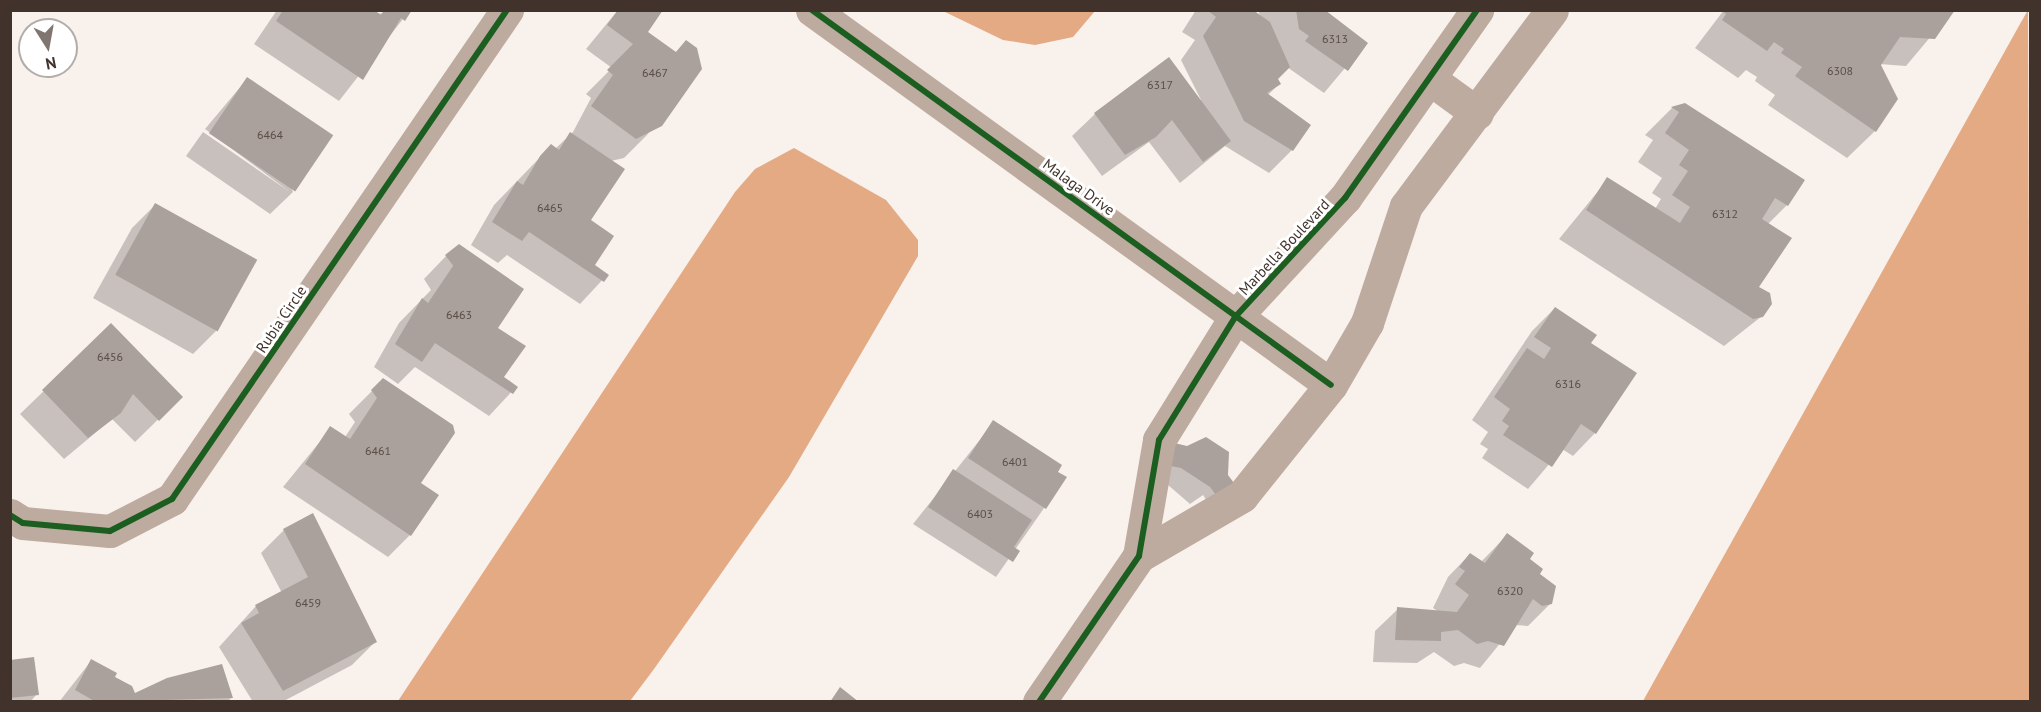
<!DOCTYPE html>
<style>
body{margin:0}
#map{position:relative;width:2041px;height:712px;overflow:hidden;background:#f9f1ec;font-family:"PT Sans",sans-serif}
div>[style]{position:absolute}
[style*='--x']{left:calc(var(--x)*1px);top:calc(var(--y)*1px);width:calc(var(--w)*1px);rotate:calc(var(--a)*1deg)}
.water>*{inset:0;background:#e3aa84}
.shadow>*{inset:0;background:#0003}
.building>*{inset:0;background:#aaa19c;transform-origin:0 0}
.minor>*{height:33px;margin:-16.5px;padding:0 16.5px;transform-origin:16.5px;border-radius:16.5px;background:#bdaba0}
.cycleway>*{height:6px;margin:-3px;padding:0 3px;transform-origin:3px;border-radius:3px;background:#1b5e20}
span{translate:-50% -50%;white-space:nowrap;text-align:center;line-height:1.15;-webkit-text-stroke:6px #fff;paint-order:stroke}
.number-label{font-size:12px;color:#5b4e47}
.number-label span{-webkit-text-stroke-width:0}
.street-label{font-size:15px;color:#41332b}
.frame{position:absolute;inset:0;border:12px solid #41332b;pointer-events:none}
.north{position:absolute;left:18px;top:18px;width:60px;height:60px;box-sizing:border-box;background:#fff;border:2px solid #b3adaa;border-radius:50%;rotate:169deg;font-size:16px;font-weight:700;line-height:24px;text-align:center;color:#41332b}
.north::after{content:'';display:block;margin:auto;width:21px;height:27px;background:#81766f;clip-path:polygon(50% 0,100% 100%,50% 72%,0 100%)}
</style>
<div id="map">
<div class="water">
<div style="clip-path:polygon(2028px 10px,2030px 701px,1643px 701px,2020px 24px)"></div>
<div style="clip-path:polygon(943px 11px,1095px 10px,1095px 11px,1073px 37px,1035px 45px,1003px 40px)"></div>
<div style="clip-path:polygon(794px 148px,886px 200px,918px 240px,918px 256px,789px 477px,654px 669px,630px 701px,398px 701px,735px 192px,755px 169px)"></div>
</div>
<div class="shadow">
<div style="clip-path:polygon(277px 10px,376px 14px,410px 10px,339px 101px,254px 44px)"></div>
<div style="clip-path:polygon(618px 10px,675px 53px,686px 42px,701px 69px,647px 135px,624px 158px,611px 161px,588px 220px,593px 266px,607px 275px,580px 304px,507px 255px,498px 263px,471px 245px,494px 205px,551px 146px,555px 149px,573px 132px,591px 98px,586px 94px,612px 68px,586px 49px)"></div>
<div style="clip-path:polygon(1196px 10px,1250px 10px,1261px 18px,1258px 10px,1323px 10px,1366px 43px,1324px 93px,1287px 67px,1276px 78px,1279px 84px,1268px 95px,1292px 150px,1269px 173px,1225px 146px,1180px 183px,1149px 142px,1102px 176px,1072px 136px,1095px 114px,1201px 100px,1181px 60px,1195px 40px,1182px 32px)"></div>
<div style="clip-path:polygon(1724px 10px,1953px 10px,1906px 66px,1879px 64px,1875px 131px,1847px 158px,1768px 105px,1775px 95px,1755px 81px,1757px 77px,1746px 70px,1738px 78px,1695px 48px)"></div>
<div style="clip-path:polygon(247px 79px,293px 192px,270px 214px,186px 156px,203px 132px,290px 192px,205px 129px)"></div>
<div style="clip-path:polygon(1685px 104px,1787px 205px,1768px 224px,1757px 287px,1762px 316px,1724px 346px,1559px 239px,1608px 179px,1655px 209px,1661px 199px,1652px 193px,1662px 178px,1638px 162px,1653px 140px,1645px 135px,1672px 108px)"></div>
<div style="clip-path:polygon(155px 205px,216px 331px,193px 354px,93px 298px,132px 228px)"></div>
<div style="clip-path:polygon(446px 256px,496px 328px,502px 378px,516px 387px,489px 416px,415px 367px,398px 384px,374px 367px,399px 323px,431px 290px,424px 279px)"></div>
<div style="clip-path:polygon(1555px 308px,1589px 343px,1595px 433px,1573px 456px,1562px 449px,1528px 489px,1482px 458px,1488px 449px,1480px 444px,1488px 432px,1472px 420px,1532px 331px)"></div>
<div style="clip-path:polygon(111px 326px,181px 397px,135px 442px,112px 419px,64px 459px,20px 414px)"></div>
<div style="clip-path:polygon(383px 380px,419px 484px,410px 535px,388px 557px,283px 487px,331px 428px,345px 437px,355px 422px,349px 414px)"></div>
<div style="clip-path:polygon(994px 422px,1065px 478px,996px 577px,913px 524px)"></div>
<div style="clip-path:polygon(1206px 439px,1227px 453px,1213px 510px,1203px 495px,1190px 504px,1153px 472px)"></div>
<div style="clip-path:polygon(284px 530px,375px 642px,352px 665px,282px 702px,253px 702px,219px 647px,256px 606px,282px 593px,261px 553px)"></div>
<div style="clip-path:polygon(1507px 535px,1551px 603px,1528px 626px,1515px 625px,1480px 668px,1464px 663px,1454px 666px,1434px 652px,1417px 663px,1373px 662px,1375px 631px,1398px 609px,1439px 612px,1433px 608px,1448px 577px,1470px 554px,1481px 562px)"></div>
<div style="clip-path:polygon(10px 661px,37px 694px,30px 702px,10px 702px)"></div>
<div style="clip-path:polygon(91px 661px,134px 695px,232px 697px,227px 702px,59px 702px)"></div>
</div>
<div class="building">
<div style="clip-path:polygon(283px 10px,374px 10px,381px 15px,384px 10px,412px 10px,405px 21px,401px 18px,363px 80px,276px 21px)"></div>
<div style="clip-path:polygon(618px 10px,663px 10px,648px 32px,676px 52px,686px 40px,697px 48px,702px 69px,662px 126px,636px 139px,591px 106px,613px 75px,607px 70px,633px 44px,607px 25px)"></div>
<div style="clip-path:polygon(1207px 10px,1253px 10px,1270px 22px,1290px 67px,1278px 79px,1281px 84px,1267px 93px,1311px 125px,1293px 151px,1244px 121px,1203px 36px,1216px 17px)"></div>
<div style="clip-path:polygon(1296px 10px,1325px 10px,1368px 43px,1348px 71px,1305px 41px,1309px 36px,1299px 29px)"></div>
<div style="clip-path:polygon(1721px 10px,1775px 11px,1955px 10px,1935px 39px,1900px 37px,1881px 65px,1898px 99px,1876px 132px,1795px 76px,1802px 67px,1781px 53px,1784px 49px,1774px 42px,1767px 51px,1722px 20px,1726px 14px)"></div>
<div style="clip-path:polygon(1169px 57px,1231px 141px,1203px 162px,1172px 120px,1156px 137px,1125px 155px,1094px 113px)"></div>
<div style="left:247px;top:77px;width:104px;height:68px;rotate:34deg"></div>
<div style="clip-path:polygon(1685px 103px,1805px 180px,1788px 206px,1775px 198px,1762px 219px,1792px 238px,1759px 287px,1770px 293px,1772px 304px,1763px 317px,1753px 319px,1586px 210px,1607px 177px,1680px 223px,1690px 207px,1672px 195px,1688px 171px,1679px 165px,1689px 150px,1665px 133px,1679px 112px,1671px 107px)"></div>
<div style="clip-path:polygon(570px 132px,625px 169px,591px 220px,614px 236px,595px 265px,609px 275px,604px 282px,529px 232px,522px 241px,492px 222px,517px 181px,523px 185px,540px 156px,551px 144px,559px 150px)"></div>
<div style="left:155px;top:203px;width:117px;height:82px;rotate:29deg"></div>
<div style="clip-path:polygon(459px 244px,524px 289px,498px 328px,526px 346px,504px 377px,518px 387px,513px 394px,435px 343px,422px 362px,395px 344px,422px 298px,428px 303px,453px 266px,445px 255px)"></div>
<div style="clip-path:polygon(1555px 307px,1597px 335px,1591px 343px,1637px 373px,1596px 434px,1581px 424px,1552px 467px,1503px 435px,1509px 426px,1502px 421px,1510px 409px,1494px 397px,1527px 348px,1544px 359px,1551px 348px,1534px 337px)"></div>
<div style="clip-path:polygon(111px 323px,183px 397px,159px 421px,133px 394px,121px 413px,88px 438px,42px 390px)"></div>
<div style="clip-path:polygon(383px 378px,453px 425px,455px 433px,421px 483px,439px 495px,411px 536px,305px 464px,330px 426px,350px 439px,377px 398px,371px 390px)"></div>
<div style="clip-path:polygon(993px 420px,1062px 465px,1058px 472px,1067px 477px,1046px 509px,968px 458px)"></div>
<div style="clip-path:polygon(1206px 437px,1229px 452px,1228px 475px,1240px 491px,1222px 503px,1210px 487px,1181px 468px,1160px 464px,1166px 441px,1187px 446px)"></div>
<div style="clip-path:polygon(953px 469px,1032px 520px,1014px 547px,1020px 551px,1013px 562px,928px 507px)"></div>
<div style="clip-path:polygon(313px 513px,377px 642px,283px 691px,241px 623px,259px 613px,255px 605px,308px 577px,283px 529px)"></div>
<div style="clip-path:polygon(1507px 533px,1534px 553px,1530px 559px,1543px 569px,1540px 574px,1556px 586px,1552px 604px,1542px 606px,1533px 599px,1504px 646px,1488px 641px,1477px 644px,1458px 630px,1441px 632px,1441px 641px,1395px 640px,1397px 607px,1457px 612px,1469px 595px,1455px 584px,1465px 571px,1459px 567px,1470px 553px,1485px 563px)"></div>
<div style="clip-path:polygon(34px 657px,39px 695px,10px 698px,10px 660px)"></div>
<div style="clip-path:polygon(91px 659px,117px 673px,115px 677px,132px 686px,135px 693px,167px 678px,222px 664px,233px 698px,96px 702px,75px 690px)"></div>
<div style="clip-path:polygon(840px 687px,859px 702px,830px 702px)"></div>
</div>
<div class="minor">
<div style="--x:812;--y:10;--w:640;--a:35.85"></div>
<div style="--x:1430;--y:79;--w:58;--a:35.9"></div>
<div style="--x:10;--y:515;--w:15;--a:32"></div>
<div style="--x:23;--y:523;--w:87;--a:5.3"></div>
<div style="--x:110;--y:531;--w:70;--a:-27.3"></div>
<div style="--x:172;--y:499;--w:593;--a:-55.59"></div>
<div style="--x:1139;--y:556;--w:119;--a:-30.2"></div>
<div style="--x:1242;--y:496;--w:142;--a:-51.3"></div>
<div style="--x:1331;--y:385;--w:72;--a:-59.9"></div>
<div style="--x:1367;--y:323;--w:123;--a:-71.6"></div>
<div style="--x:1406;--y:206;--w:244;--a:-53.3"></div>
<div style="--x:1039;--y:702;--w:177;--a:-55.6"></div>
<div style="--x:1139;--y:556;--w:118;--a:-80.2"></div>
<div style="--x:1159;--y:440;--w:146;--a:-58.2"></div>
<div style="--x:1236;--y:316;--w:161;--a:-47.3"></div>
<div style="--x:1345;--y:198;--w:230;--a:-54.9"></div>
</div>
<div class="cycleway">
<div style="--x:812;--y:10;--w:640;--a:35.85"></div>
<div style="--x:10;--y:515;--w:15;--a:32"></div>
<div style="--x:23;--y:523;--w:87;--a:5.3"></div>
<div style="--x:110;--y:531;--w:70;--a:-27.3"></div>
<div style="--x:172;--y:499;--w:593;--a:-55.59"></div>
<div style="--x:1039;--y:702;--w:177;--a:-55.6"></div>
<div style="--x:1139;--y:556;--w:118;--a:-80.2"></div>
<div style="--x:1159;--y:440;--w:146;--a:-58.2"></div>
<div style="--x:1236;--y:316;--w:161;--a:-47.3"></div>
<div style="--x:1345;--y:198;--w:230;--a:-54.9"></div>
</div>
<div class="number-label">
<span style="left:1335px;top:39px">6313</span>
<span style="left:1840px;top:71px">6308</span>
<span style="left:655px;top:73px">6467</span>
<span style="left:1160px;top:85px">6317</span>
<span style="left:270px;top:135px">6464</span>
<span style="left:550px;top:208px">6465</span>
<span style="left:1725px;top:214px">6312</span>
<span style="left:459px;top:315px">6463</span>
<span style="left:110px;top:357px">6456</span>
<span style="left:1568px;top:384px">6316</span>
<span style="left:378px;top:451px">6461</span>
<span style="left:1015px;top:462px">6401</span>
<span style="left:980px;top:514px">6403</span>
<span style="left:1510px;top:591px">6320</span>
<span style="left:308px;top:603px">6459</span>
</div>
<div class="street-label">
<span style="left:1079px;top:187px;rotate:36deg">Malaga Drive</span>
<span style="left:1284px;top:247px;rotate:-47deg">Marbella Boulevard</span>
<span style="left:281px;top:319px;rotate:-56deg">Rubia Circle</span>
</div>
<div class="frame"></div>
<div class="north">N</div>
</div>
